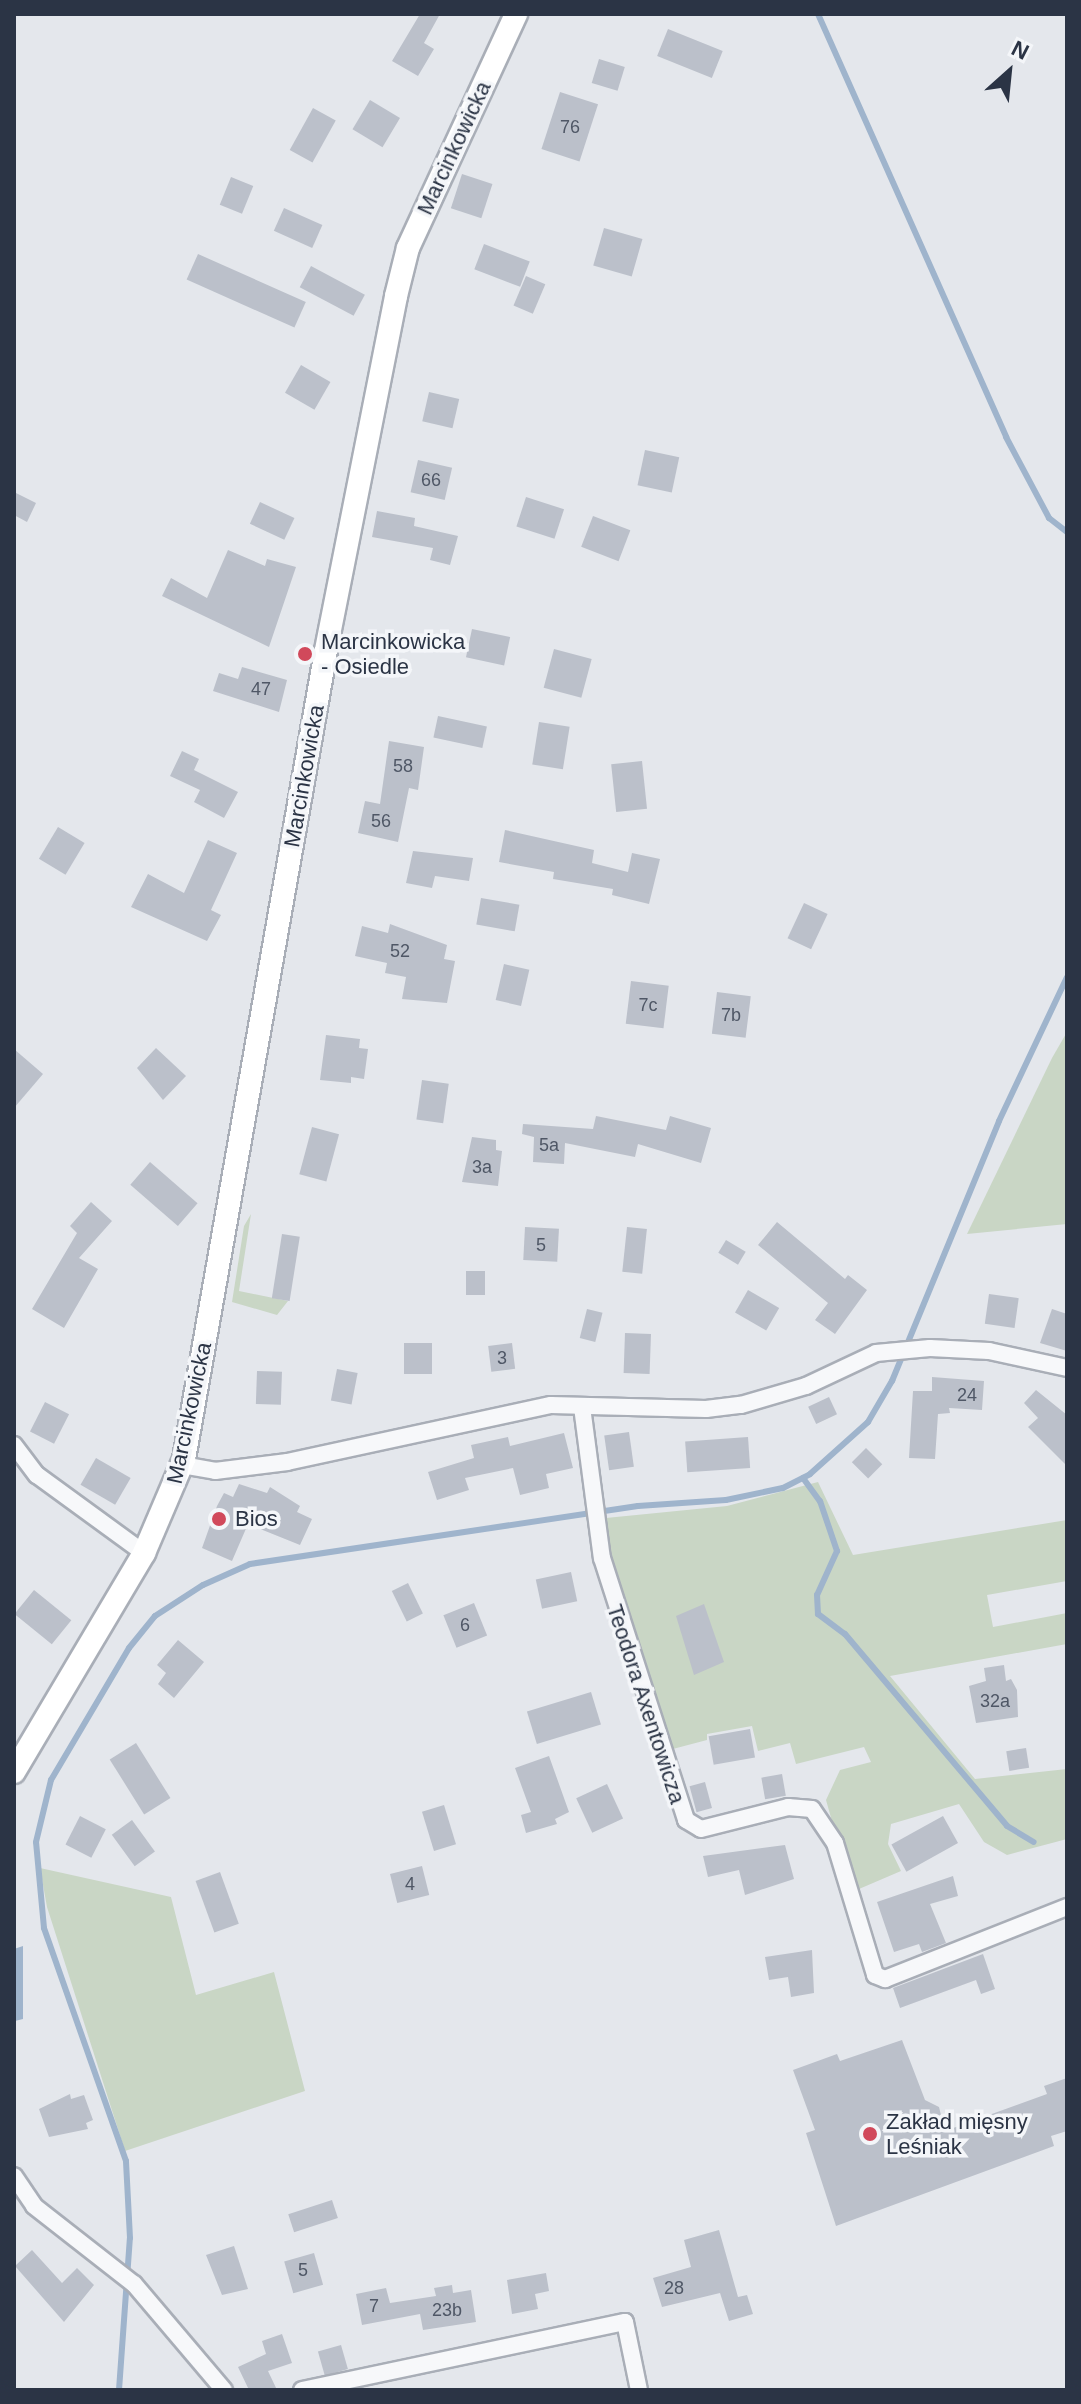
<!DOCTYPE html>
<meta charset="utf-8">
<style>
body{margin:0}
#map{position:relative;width:1081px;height:2404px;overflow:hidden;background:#e4e7ec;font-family:Helvetica,sans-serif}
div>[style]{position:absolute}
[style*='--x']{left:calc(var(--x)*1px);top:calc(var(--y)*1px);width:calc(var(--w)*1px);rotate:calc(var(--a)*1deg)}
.green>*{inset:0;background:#c9d6c5}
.water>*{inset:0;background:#9fb4cc}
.stream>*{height:6px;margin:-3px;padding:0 3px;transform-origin:3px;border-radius:3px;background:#9fb4cc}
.building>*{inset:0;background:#bbc0ca;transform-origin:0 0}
.roads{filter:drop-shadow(2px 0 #a9aeb7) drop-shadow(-2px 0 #a9aeb7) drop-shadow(0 2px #a9aeb7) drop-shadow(0 -2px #a9aeb7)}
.street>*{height:16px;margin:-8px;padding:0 8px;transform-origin:8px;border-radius:8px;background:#f7f8fa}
.secondary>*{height:22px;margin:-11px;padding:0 11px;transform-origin:11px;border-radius:11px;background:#fff}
.dots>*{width:22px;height:22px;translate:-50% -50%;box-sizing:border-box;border:4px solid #f4f6f9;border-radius:50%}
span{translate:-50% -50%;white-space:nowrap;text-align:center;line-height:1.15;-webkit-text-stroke:7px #f4f6f9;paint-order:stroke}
.number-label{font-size:18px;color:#4f5766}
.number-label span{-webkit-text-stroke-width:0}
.street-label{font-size:22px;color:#2b3445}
.poi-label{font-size:22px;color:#2b3445}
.left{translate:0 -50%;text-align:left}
.frame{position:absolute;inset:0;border:16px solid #2b3445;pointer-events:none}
.north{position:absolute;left:969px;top:32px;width:80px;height:80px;-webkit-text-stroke:6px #f4f6f9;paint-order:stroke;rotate:27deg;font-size:22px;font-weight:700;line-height:32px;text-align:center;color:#2b3445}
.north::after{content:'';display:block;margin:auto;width:28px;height:36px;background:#2b3445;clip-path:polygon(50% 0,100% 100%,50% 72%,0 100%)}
</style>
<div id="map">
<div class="green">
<div style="clip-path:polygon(1067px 1032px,1067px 1224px,967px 1234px,1052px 1058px)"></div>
<div style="clip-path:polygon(251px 1214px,239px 1291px,288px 1301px,277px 1315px,232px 1302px,244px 1226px)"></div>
<div style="clip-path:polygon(818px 1482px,853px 1555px,1067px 1520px,1067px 1581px,987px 1595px,993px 1627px,1067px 1613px,1067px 1644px,890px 1676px,975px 1779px,1067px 1769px,1067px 1839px,1007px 1855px,984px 1842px,959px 1804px,891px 1824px,888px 1844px,901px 1871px,852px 1892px,826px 1800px,840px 1770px,871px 1762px,864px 1747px,796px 1764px,790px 1743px,758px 1751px,752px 1726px,707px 1734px,707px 1740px,669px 1750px,609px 1554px,606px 1518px,727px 1506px)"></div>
<div style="clip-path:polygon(40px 1868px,171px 1897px,196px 1995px,274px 1972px,305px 2091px,125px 2151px,47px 1907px)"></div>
</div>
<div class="water">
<div style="clip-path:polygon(23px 1946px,23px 2019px,15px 2021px,14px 1949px)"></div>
</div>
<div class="stream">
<div style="--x:818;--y:14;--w:463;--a:66"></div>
<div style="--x:1006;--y:437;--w:92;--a:62"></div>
<div style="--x:1049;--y:518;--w:23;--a:38"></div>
<div style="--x:803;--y:1478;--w:29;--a:54"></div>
<div style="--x:820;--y:1501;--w:53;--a:71.2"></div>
<div style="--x:837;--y:1551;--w:48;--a:114.4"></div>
<div style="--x:817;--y:1595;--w:19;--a:87"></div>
<div style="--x:818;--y:1614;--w:34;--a:37"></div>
<div style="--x:845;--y:1634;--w:251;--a:49.8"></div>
<div style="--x:1007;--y:1826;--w:31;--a:31"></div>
<div style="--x:119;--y:2390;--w:152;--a:-85.9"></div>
<div style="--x:130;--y:2238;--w:77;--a:-93"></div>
<div style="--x:126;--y:2161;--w:247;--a:-109.4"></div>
<div style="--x:44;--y:1928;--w:86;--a:-95.3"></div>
<div style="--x:36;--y:1842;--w:64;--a:-76.4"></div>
<div style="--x:51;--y:1780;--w:153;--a:-59.4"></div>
<div style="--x:129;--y:1648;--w:41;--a:-50.9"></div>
<div style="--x:155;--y:1616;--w:57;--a:-32.9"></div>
<div style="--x:203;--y:1585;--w:51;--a:-24.1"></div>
<div style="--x:250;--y:1564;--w:392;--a:-8.5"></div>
<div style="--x:638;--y:1506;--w:88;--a:-3.9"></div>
<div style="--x:726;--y:1500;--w:58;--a:-11.9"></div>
<div style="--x:783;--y:1488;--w:30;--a:-27"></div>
<div style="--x:810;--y:1474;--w:78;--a:-41.9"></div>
<div style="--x:868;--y:1422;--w:48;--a:-59.7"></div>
<div style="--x:892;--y:1381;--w:281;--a:-67.6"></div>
<div style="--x:999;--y:1121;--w:159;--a:-64.7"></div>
</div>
<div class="building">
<div style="clip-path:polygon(420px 14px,440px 14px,424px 43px,434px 49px,418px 76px,392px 61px)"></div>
<div style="left:668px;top:29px;width:59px;height:29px;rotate:22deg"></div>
<div style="left:599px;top:59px;width:27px;height:25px;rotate:17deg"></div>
<div style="left:560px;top:92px;width:40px;height:60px;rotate:18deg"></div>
<div style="left:370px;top:100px;width:35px;height:34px;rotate:31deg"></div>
<div style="left:313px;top:108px;width:26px;height:48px;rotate:29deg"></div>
<div style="left:462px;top:174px;width:32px;height:36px;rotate:18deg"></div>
<div style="left:231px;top:177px;width:24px;height:30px;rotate:22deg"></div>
<div style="left:284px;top:208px;width:42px;height:25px;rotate:24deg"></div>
<div style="left:604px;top:228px;width:40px;height:39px;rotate:16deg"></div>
<div style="left:484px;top:244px;width:49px;height:27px;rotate:21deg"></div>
<div style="left:198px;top:254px;width:118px;height:28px;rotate:24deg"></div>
<div style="left:311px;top:266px;width:61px;height:24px;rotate:28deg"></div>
<div style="left:526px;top:276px;width:21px;height:32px;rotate:23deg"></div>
<div style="left:301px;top:365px;width:34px;height:32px;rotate:30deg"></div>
<div style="left:429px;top:392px;width:31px;height:30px;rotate:13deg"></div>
<div style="left:645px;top:450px;width:35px;height:36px;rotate:12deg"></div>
<div style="left:418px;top:460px;width:35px;height:33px;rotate:13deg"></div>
<div style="clip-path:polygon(14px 492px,36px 503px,27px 522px,14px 515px)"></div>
<div style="left:526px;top:497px;width:40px;height:31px;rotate:18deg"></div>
<div style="left:260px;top:502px;width:38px;height:24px;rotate:25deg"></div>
<div style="clip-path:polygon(377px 511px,415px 518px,414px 526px,458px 536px,450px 565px,430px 560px,433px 548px,372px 537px)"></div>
<div style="left:593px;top:516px;width:40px;height:33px;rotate:21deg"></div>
<div style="clip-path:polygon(228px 550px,265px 566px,267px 559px,296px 567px,269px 647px,162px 596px,171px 578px,207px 598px)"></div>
<div style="left:472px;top:629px;width:39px;height:29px;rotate:12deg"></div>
<div style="left:554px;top:649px;width:39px;height:40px;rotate:15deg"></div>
<div style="clip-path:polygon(242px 667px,287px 680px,279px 712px,213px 691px,219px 673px,238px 679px)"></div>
<div style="left:438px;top:716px;width:50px;height:22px;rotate:12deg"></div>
<div style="left:539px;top:722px;width:31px;height:43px;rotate:9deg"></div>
<div style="clip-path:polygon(389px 741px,424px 747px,418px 790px,409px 788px,398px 842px,358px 833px,365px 801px,380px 804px)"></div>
<div style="clip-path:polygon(182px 751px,199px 759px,194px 770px,238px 792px,224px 818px,194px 802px,200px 790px,170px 776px)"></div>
<div style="left:642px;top:761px;width:48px;height:31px;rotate:84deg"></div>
<div style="left:58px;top:827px;width:31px;height:37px;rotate:31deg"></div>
<div style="clip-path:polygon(505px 830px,594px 850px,592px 863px,628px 872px,632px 853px,660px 859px,649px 904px,612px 895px,613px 889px,553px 879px,554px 872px,499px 862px)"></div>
<div style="clip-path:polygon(208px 840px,237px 853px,211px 910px,221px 915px,207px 941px,131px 907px,148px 874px,184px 893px)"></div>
<div style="clip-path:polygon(413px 851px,473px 858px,469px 881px,435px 876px,432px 888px,406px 883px)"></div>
<div style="left:481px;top:898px;width:39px;height:27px;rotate:10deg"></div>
<div style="left:804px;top:903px;width:26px;height:39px;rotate:25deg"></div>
<div style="clip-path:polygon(390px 924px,447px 945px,444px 959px,455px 961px,447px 1003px,402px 999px,406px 977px,385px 973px,387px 963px,355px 956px,362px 926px,388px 933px)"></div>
<div style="left:504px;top:964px;width:26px;height:37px;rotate:13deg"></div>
<div style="left:631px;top:981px;width:38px;height:43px;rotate:7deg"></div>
<div style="left:717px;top:992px;width:34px;height:42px;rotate:7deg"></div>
<div style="clip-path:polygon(326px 1035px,360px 1039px,359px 1048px,368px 1049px,364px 1079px,351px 1077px,351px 1083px,320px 1080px)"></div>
<div style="clip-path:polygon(156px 1048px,186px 1076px,163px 1100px,137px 1068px)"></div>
<div style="clip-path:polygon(14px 1049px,43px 1074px,14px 1108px)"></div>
<div style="left:422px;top:1080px;width:27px;height:40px;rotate:8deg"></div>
<div style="clip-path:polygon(596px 1116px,666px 1130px,670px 1116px,711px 1128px,701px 1163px,638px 1144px,635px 1157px,565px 1143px,564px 1164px,533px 1162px,534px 1137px,522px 1134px,523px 1124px,593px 1129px)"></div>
<div style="left:312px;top:1127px;width:28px;height:49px;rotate:15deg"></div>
<div style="clip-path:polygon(472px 1137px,496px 1140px,496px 1150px,502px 1151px,498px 1186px,462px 1182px)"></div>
<div style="left:150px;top:1162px;width:63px;height:30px;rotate:41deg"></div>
<div style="clip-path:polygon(91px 1202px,112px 1221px,79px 1258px,98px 1269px,64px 1328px,32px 1309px,77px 1233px,70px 1226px)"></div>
<div style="clip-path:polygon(777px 1222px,845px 1279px,848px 1275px,867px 1290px,835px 1334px,815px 1320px,828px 1303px,758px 1245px)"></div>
<div style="left:525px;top:1227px;width:34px;height:33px;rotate:3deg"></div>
<div style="left:627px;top:1227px;width:20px;height:45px;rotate:6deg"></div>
<div style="left:282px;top:1234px;width:18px;height:65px;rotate:9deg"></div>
<div style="left:726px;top:1240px;width:23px;height:15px;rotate:31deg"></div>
<div style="left:466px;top:1271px;width:19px;height:24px"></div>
<div style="left:748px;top:1290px;width:36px;height:26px;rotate:30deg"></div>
<div style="left:989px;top:1294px;width:30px;height:30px;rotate:8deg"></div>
<div style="left:587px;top:1309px;width:16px;height:30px;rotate:14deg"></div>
<div style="clip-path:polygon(1052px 1309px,1067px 1314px,1067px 1351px,1040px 1343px)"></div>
<div style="left:625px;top:1333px;width:26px;height:40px;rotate:2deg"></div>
<div style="left:404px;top:1343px;width:28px;height:31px"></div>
<div style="left:512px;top:1343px;width:26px;height:24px;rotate:83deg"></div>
<div style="left:337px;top:1369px;width:21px;height:32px;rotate:11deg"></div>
<div style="left:257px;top:1371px;width:25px;height:33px;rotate:2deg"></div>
<div style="clip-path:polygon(932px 1377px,984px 1381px,982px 1410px,949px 1408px,950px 1413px,938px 1414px,935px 1459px,909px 1458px,913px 1391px,932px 1391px)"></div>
<div style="clip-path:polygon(1036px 1390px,1067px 1415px,1067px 1466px,1028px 1427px,1038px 1418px,1024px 1403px)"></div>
<div style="left:829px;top:1397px;width:19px;height:23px;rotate:65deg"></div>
<div style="left:45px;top:1402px;width:27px;height:33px;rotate:27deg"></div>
<div style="left:629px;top:1432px;width:35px;height:25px;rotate:82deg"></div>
<div style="clip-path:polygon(564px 1433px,573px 1468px,546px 1474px,549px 1488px,520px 1495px,513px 1468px,465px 1478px,469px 1490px,437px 1500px,428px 1472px,474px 1458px,471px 1445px,508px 1437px,510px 1446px)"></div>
<div style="left:748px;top:1437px;width:31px;height:63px;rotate:86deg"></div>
<div style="left:866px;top:1448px;width:23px;height:20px;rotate:45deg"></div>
<div style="left:96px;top:1458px;width:40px;height:31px;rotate:30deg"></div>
<div style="clip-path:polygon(239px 1484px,267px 1493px,270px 1487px,300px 1506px,297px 1512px,312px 1519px,300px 1545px,248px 1524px,232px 1561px,202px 1548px,217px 1506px,224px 1493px,233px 1497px)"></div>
<div style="left:571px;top:1572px;width:30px;height:36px;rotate:78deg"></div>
<div style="left:408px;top:1583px;width:34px;height:18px;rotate:64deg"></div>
<div style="left:34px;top:1590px;width:48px;height:31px;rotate:39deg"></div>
<div style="left:474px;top:1603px;width:35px;height:33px;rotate:68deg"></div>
<div style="clip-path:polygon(704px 1604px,724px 1662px,694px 1675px,676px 1616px)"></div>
<div style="clip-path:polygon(178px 1640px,204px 1662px,174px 1698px,158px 1684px,166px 1673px,157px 1665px)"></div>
<div style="clip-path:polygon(1004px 1665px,1006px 1681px,1011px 1679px,1017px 1690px,1018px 1717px,976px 1723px,969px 1686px,986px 1681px,984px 1668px)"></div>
<div style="left:591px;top:1692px;width:34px;height:67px;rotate:73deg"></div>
<div style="left:750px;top:1729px;width:29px;height:42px;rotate:80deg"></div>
<div style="left:136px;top:1743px;width:65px;height:31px;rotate:58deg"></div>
<div style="left:1026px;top:1748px;width:20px;height:20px;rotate:81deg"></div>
<div style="clip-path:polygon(549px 1756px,569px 1812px,555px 1819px,557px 1824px,526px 1833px,521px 1815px,531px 1812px,515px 1768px)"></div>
<div style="left:782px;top:1774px;width:22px;height:21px;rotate:80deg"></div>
<div style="left:705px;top:1782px;width:27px;height:16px;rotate:75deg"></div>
<div style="left:607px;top:1784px;width:38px;height:34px;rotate:65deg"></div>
<div style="left:444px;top:1805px;width:41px;height:23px;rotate:73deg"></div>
<div style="left:80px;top:1816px;width:29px;height:32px;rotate:27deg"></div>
<div style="left:943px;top:1816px;width:31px;height:59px;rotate:61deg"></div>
<div style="left:132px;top:1820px;width:39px;height:25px;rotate:54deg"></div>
<div style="clip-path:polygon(785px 1845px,794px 1879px,745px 1895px,739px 1870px,708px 1877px,703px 1856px)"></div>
<div style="left:422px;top:1866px;width:30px;height:33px;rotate:76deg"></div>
<div style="left:220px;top:1872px;width:55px;height:26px;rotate:70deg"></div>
<div style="clip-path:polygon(953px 1876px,958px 1896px,930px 1904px,946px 1943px,922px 1952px,919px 1944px,894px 1952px,877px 1902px)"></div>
<div style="clip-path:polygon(812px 1950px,814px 1993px,791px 1997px,788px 1977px,769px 1980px,765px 1957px)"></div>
<div style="clip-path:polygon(983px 1954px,995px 1989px,981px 1994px,976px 1980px,900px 2008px,893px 1988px)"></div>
<div style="clip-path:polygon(902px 2040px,925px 2100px,939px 2107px,945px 2131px,1047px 2094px,1044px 2086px,1067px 2078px,1067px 2131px,1051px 2136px,1054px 2146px,836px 2226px,806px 2133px,815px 2130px,793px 2070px,837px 2054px,840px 2061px)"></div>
<div style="clip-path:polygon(70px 2094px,71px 2099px,84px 2095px,93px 2120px,86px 2123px,88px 2129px,49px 2137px,39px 2109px)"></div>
<div style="left:332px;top:2200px;width:19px;height:46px;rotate:72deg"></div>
<div style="clip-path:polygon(719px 2230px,738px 2297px,747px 2295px,753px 2314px,729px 2321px,720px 2293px,662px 2307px,653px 2278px,691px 2267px,684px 2240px)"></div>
<div style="clip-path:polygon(234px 2246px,248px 2289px,222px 2295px,206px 2255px)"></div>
<div style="clip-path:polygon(32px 2250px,62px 2283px,77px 2268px,94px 2285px,64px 2322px,15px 2266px)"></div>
<div style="left:314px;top:2253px;width:33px;height:31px;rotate:74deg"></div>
<div style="clip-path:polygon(546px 2273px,549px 2291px,535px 2294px,538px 2309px,512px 2314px,507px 2280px)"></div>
<div style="clip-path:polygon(452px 2285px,453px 2293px,471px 2290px,476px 2322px,423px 2330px,420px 2314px,362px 2325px,356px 2294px,386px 2288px,390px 2303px,436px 2296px,434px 2288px)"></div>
<div style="clip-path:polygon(282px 2334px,292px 2363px,268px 2371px,277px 2390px,249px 2390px,238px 2367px,266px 2354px,262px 2341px)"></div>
<div style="left:341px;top:2345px;width:25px;height:24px;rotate:74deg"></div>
</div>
<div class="roads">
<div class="street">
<div style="--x:582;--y:1407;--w:152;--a:82.5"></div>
<div style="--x:602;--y:1558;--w:275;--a:72.2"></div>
<div style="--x:686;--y:1820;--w:17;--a:31"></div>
<div style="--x:701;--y:1829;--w:90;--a:-14.2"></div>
<div style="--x:788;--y:1807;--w:24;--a:5"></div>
<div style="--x:812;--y:1809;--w:41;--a:55.9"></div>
<div style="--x:835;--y:1843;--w:138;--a:73.1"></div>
<div style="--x:875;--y:1975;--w:11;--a:22"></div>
<div style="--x:885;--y:1979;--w:196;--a:-21.6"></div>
<div style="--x:14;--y:1445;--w:38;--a:53"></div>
<div style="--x:37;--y:1475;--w:132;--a:36.1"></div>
<div style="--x:182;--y:1465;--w:34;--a:10"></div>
<div style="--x:215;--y:1471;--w:73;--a:-7.1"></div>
<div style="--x:287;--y:1462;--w:270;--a:-12.2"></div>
<div style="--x:551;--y:1405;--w:155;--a:1.5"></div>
<div style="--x:706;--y:1409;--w:35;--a:-7"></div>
<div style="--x:741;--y:1405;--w:68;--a:-16.3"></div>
<div style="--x:806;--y:1386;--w:77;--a:-25.2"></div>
<div style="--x:876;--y:1353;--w:54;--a:-5.3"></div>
<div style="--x:930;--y:1348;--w:59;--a:2.9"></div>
<div style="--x:989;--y:1351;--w:80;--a:12.3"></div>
<div style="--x:14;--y:2176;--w:36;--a:56"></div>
<div style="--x:34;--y:2206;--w:127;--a:38"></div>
<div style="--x:134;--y:2284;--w:139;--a:49.7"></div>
<div style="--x:302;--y:2390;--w:330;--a:-11.9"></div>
<div style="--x:625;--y:2322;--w:69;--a:78.4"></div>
</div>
<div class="secondary">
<div style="--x:14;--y:1772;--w:255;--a:-59.3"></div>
<div style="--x:144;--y:1553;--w:102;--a:-66.9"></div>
<div style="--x:184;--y:1459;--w:821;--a:-80.04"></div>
<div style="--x:326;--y:650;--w:361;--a:-78.8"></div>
<div style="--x:396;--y:296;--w:49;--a:-76"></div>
<div style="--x:408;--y:248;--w:258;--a:-65.2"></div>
</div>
</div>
<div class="dots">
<div style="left:305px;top:654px;background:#d1495b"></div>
<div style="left:219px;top:1519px;background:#d1495b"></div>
<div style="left:870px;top:2134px;background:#d1495b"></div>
</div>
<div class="number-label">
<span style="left:570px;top:127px">76</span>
<span style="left:431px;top:480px">66</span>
<span style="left:261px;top:689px">47</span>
<span style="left:403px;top:766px">58</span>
<span style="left:381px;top:821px">56</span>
<span style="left:400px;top:951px">52</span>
<span style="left:648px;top:1005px">7c</span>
<span style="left:731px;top:1015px">7b</span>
<span style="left:549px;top:1145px">5a</span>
<span style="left:482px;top:1167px">3a</span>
<span style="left:541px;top:1245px">5</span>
<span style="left:502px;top:1358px">3</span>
<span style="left:967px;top:1395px">24</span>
<span style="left:465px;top:1625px">6</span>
<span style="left:995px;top:1701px">32a</span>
<span style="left:410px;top:1884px">4</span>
<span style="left:303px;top:2270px">5</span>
<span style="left:674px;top:2288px">28</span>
<span style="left:374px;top:2306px">7</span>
<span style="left:447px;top:2310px">23b</span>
</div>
<div class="street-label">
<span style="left:454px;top:148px;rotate:-65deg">Marcinkowicka</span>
<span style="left:304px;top:776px;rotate:-80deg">Marcinkowicka</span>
<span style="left:189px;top:1413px;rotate:-78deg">Marcinkowicka</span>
<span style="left:646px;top:1704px;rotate:72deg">Teodora Axentowicza</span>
</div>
<div class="poi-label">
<span class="left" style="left:321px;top:654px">Marcinkowicka<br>- Osiedle</span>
<span class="left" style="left:235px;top:1519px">Bios</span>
<span class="left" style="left:886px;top:2134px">Zakład mięsny<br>Leśniak</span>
</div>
<div class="frame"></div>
<div class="north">N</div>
</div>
